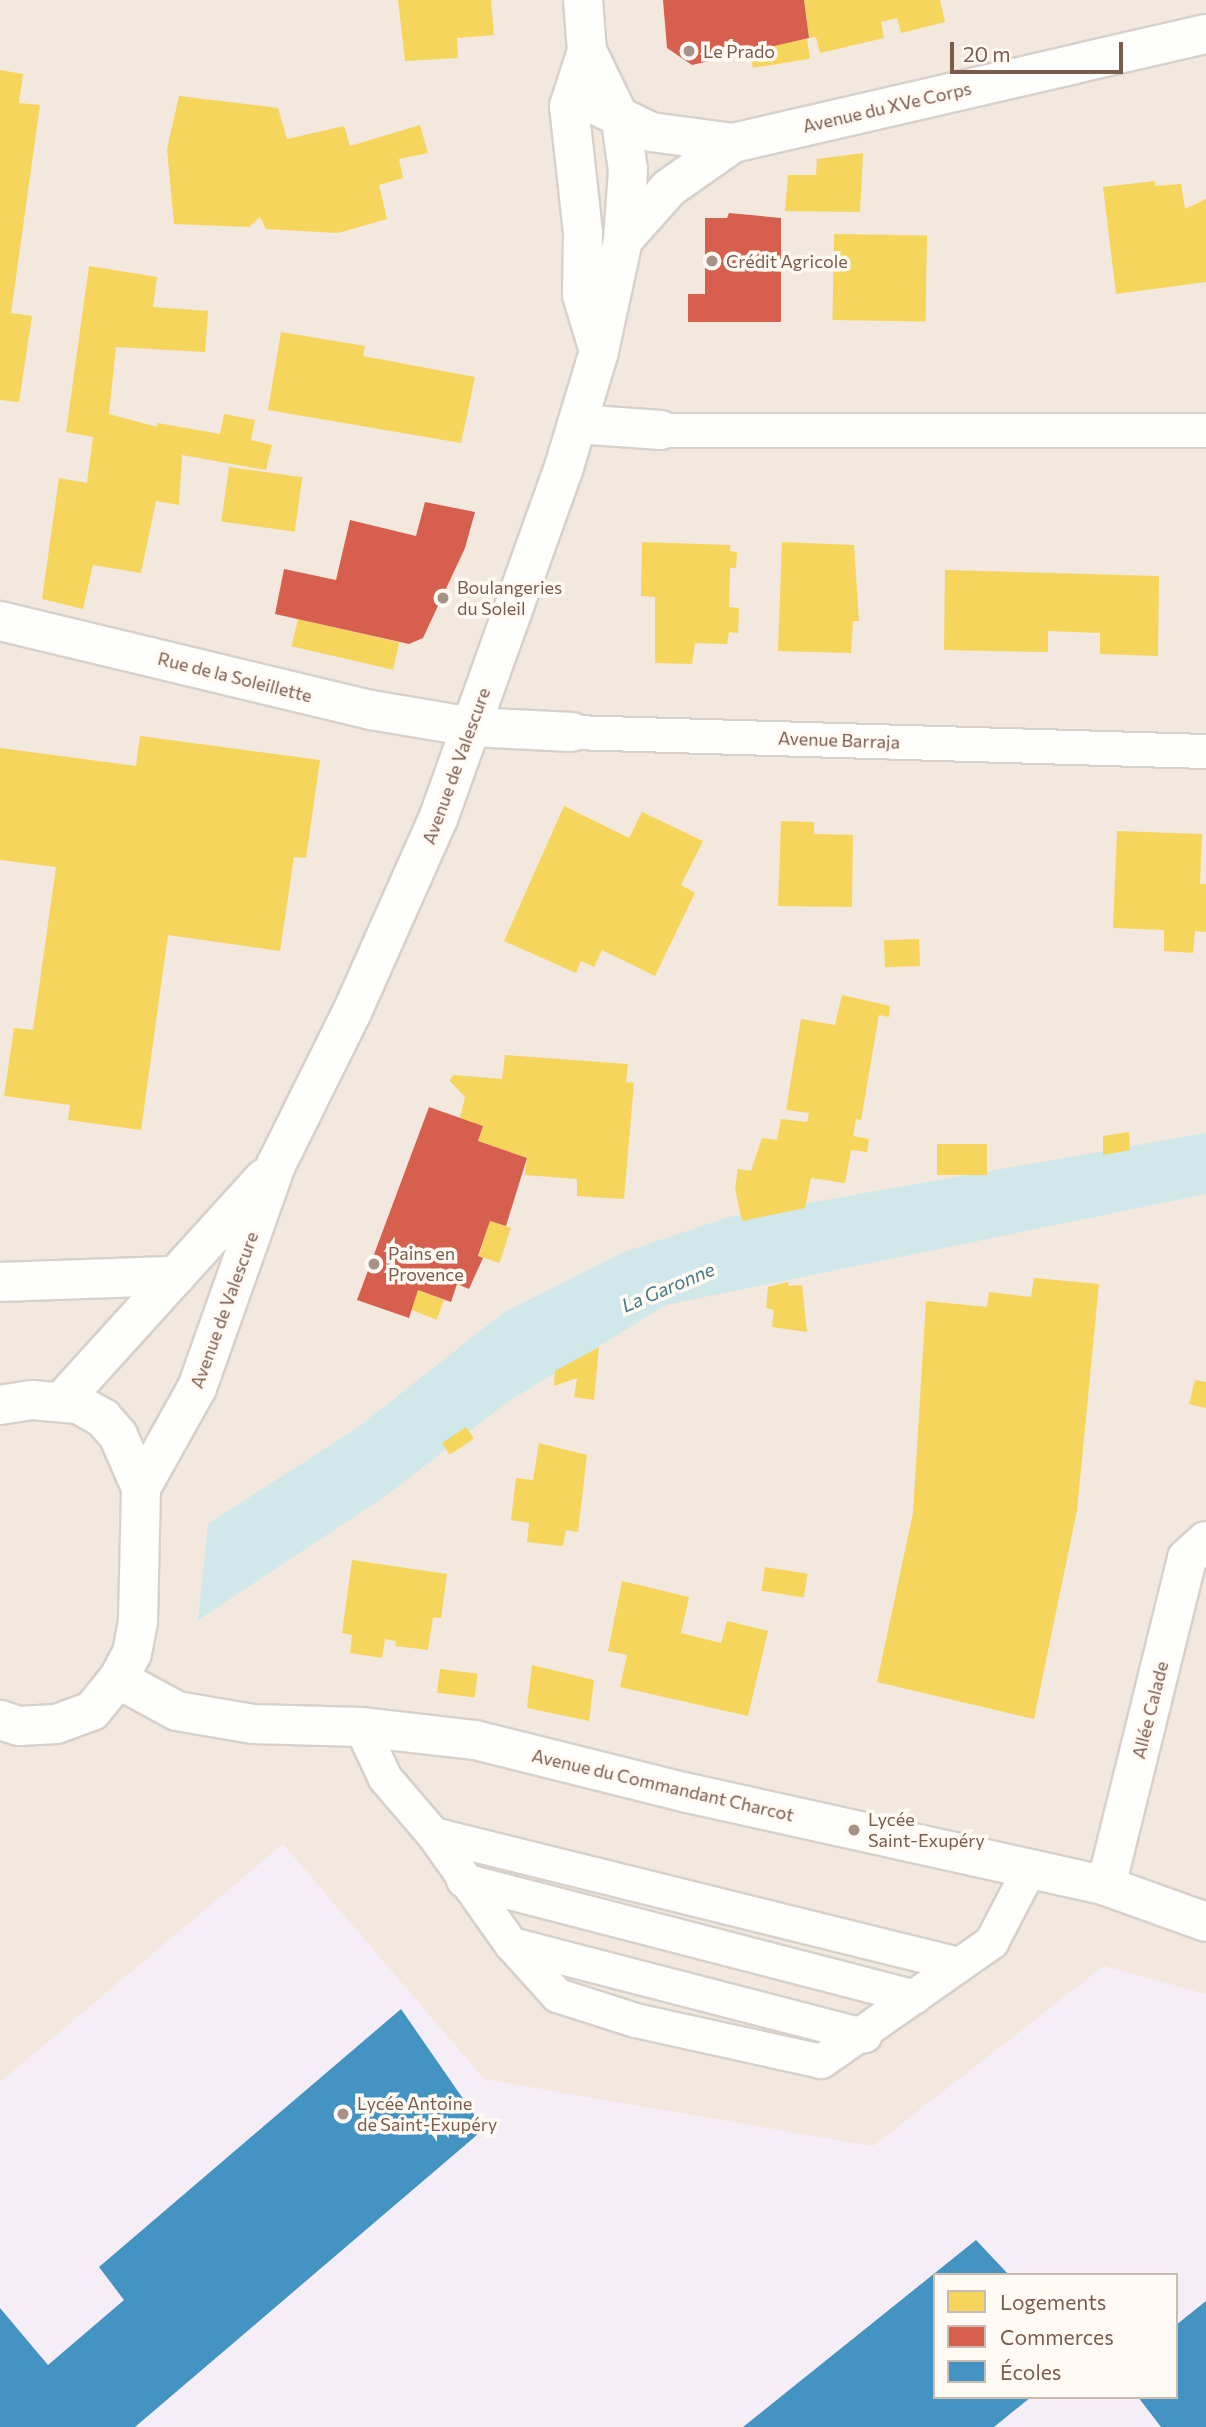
<!DOCTYPE html>
<meta charset="utf-8">
<style>
body{margin:0}
#map{position:relative;width:1206px;height:2427px;overflow:hidden;background:#f9f5f0;font-family:Commissioner,sans-serif}
div>[style]{position:absolute}
[style*='--x']{left:calc(var(--x)*1px);top:calc(var(--y)*1px);width:calc(var(--w)*1px);rotate:calc(var(--a)*1deg)}
.residential>*{inset:0;background:#f2e8de}
.education>*{inset:0;background:#f6eef6}
.water>*{inset:0;background:#d0e8ea}
.homes>*{inset:0;background:#f6d55c;transform-origin:0 0}
.shops>*{inset:0;background:#d6604d}
.schools>*{inset:0;background:#4393c3}
.roads{filter:drop-shadow(2px 0 #d7d1cb) drop-shadow(-2px 0 #d7d1cb) drop-shadow(0 2px #d7d1cb) drop-shadow(0 -2px #d7d1cb)}
.service>*{height:33px;margin:-16.5px;padding:0 16.5px;transform-origin:16.5px;border-radius:16.5px;background:#fefefd}
.minor>*{height:38px;margin:-19px;padding:0 19px;transform-origin:19px;border-radius:19px;background:#fefefd}
.tertiary>*{height:38px;margin:-19px;padding:0 19px;transform-origin:19px;border-radius:19px;background:#fefefd}
.secondary>*{height:38px;margin:-19px;padding:0 19px;transform-origin:19px;border-radius:19px;background:#fefefd}
.dots>*{width:19px;height:19px;translate:-50% -50%;box-sizing:border-box;border:4px solid #fffaf3;border-radius:50%}
span{translate:-50% -50%;white-space:nowrap;text-align:center;line-height:1.15;-webkit-text-stroke:7px #fffaf3;paint-order:stroke}
.poi-label{font-size:18px;color:#7a5c4d}
.left{translate:0 -50%;text-align:left}
.street-label{font-size:18px;color:#7a5c4d}
.water-label{font-size:19px;color:#437c86;font-style:italic}
.legend{position:absolute;left:933px;top:2273px;width:245px;height:126px;box-sizing:border-box;background:#fffaf3;border:2px solid #cabbb1;margin:0;padding:9px 12px;list-style:none;font-size:21px;color:#7a5c4d}
.legend li{display:flex;align-items:center;gap:14px;height:35px}
.legend b{width:35px;border:2px solid #cabbb1}
.scale{position:absolute;left:950px;top:42px;width:173px;height:32px;box-sizing:border-box;border:4px solid #7a5c4d;border-top:0;padding-left:9px;font-size:21px;line-height:24px;white-space:nowrap;color:#7a5c4d;-webkit-text-stroke:5px #fffaf3;paint-order:stroke}
</style>
<div id="map">
<div class="residential">
<div style="clip-path:polygon(evenodd,0 0,1206px 0,1206px 2427px,0 2427px,0 0,935px 2275px,1176px 2275px,1176px 2397px,935px 2397px,935px 2275px)"></div>
</div>
<div class="education">
<div style="clip-path:polygon(evenodd,283px 1844px,484px 2079px,873px 2146px,1104px 1966px,1206px 1994px,1206px 2427px,0 2427px,0 2082px,283px 1844px,935px 2275px,1176px 2275px,1176px 2397px,935px 2397px,935px 2275px)"></div>
</div>
<div class="water">
<div style="clip-path:polygon(1206px 1133px,1206px 1194px,666px 1305px,509px 1401px,384px 1497px,198px 1620px,208px 1524px,357px 1428px,503px 1313px,624px 1252px,729px 1217px)"></div>
</div>
<div class="homes">
<div style="clip-path:polygon(398px 0,491px 0,494px 35px,457px 38px,458px 58px,405px 61px)"></div>
<div style="clip-path:polygon(804px 0,940px 0,945px 22px,901px 33px,897px 18px,881px 22px,884px 38px,820px 53px,816px 37px,809px 38px)"></div>
<div style="left:807px;top:39px;width:20px;height:58px;rotate:81deg"></div>
<div style="clip-path:polygon(0 70px,23px 74px,19px 103px,40px 105px,11px 313px,32px 316px,19px 402px,0 400px)"></div>
<div style="clip-path:polygon(179px 96px,278px 108px,287px 139px,344px 126px,350px 146px,420px 125px,428px 153px,399px 159px,403px 178px,379px 185px,387px 219px,338px 233px,266px 229px,260px 217px,249px 227px,174px 224px,167px 149px)"></div>
<div style="clip-path:polygon(863px 153px,860px 212px,785px 211px,788px 175px,816px 175px,817px 159px)"></div>
<div style="clip-path:polygon(1155px 181px,1155px 186px,1181px 184px,1185px 209px,1206px 199px,1206px 282px,1116px 294px,1103px 187px)"></div>
<div style="left:834px;top:234px;width:93px;height:86px;rotate:1deg"></div>
<div style="clip-path:polygon(89px 266px,157px 277px,153px 307px,208px 311px,205px 352px,116px 347px,109px 414px,157px 427px,158px 423px,220px 434px,224px 414px,255px 420px,251px 440px,272px 445px,266px 470px,182px 455px,179px 505px,156px 501px,141px 573px,93px 565px,83px 609px,42px 599px,59px 478px,87px 483px,93px 437px,66px 432px)"></div>
<div style="clip-path:polygon(281px 332px,365px 346px,363px 356px,475px 377px,461px 443px,268px 410px)"></div>
<div style="left:229px;top:467px;width:74px;height:55px;rotate:8deg"></div>
<div style="clip-path:polygon(642px 542px,730px 545px,730px 551px,737px 552px,736px 568px,730px 568px,729px 607px,739px 608px,738px 633px,729px 632px,727px 644px,695px 643px,692px 664px,655px 663px,655px 597px,641px 596px)"></div>
<div style="clip-path:polygon(782px 542px,854px 545px,859px 621px,853px 621px,851px 653px,778px 651px)"></div>
<div style="clip-path:polygon(945px 570px,1159px 576px,1158px 656px,1100px 654px,1100px 633px,1048px 631px,1048px 652px,944px 650px)"></div>
<div style="left:298px;top:619px;width:104px;height:28px;rotate:13deg"></div>
<div style="clip-path:polygon(140px 736px,320px 760px,306px 858px,294px 857px,280px 951px,168px 935px,141px 1130px,68px 1120px,70px 1105px,4px 1096px,14px 1028px,33px 1030px,56px 867px,0 860px,0 748px,136px 766px)"></div>
<div style="clip-path:polygon(564px 806px,629px 838px,642px 812px,703px 841px,681px 885px,695px 893px,655px 976px,602px 950px,594px 967px,581px 961px,576px 973px,504px 941px)"></div>
<div style="clip-path:polygon(781px 821px,814px 822px,814px 834px,853px 835px,852px 907px,778px 906px)"></div>
<div style="clip-path:polygon(1117px 831px,1202px 834px,1200px 884px,1206px 884px,1206px 932px,1195px 931px,1193px 953px,1164px 951px,1164px 930px,1113px 928px)"></div>
<div style="left:919px;top:939px;width:27px;height:35px;rotate:88deg"></div>
<div style="clip-path:polygon(842px 995px,890px 1006px,889px 1017px,879px 1015px,861px 1120px,856px 1119px,853px 1136px,869px 1139px,867px 1152px,851px 1150px,845px 1183px,811px 1178px,805px 1208px,742px 1221px,735px 1188px,738px 1169px,751px 1171px,762px 1138px,777px 1140px,781px 1119px,807px 1122px,809px 1113px,786px 1110px,801px 1019px,835px 1025px)"></div>
<div style="clip-path:polygon(505px 1055px,628px 1064px,626px 1082px,634px 1083px,624px 1199px,577px 1196px,577px 1179px,525px 1175px,527px 1158px,478px 1141px,483px 1126px,460px 1118px,465px 1097px,449px 1080px,454px 1075px,502px 1079px)"></div>
<div style="clip-path:polygon(1129px 1132px,1130px 1150px,1103px 1155px,1103px 1136px)"></div>
<div style="left:937px;top:1144px;width:50px;height:31px"></div>
<div style="left:490px;top:1221px;width:22px;height:37px;rotate:18deg"></div>
<div style="clip-path:polygon(1034px 1278px,1099px 1284px,1077px 1510px,1034px 1719px,877px 1682px,913px 1513px,926px 1301px,987px 1307px,989px 1292px,1031px 1297px)"></div>
<div style="clip-path:polygon(788px 1282px,789px 1286px,802px 1285px,807px 1332px,772px 1327px,774px 1310px,766px 1308px,768px 1287px)"></div>
<div style="left:418px;top:1290px;width:28px;height:21px;rotate:21deg"></div>
<div style="clip-path:polygon(599px 1347px,594px 1400px,574px 1397px,577px 1378px,554px 1386px,555px 1371px)"></div>
<div style="clip-path:polygon(1195px 1380px,1206px 1382px,1206px 1408px,1189px 1404px)"></div>
<div style="left:466px;top:1427px;width:14px;height:29px;rotate:56deg"></div>
<div style="clip-path:polygon(539px 1443px,587px 1455px,578px 1532px,566px 1530px,563px 1546px,527px 1542px,529px 1523px,511px 1520px,516px 1478px,533px 1480px)"></div>
<div style="clip-path:polygon(352px 1560px,447px 1574px,441px 1618px,433px 1617px,428px 1650px,395px 1646px,396px 1641px,385px 1639px,382px 1658px,350px 1653px,352px 1635px,342px 1633px)"></div>
<div style="left:765px;top:1567px;width:43px;height:24px;rotate:9deg"></div>
<div style="clip-path:polygon(622px 1581px,689px 1597px,681px 1633px,721px 1643px,727px 1621px,768px 1631px,748px 1716px,620px 1687px,627px 1655px,608px 1651px)"></div>
<div style="clip-path:polygon(532px 1665px,594px 1680px,589px 1721px,527px 1708px)"></div>
<div style="left:440px;top:1669px;width:38px;height:24px;rotate:7deg"></div>
</div>
<div class="shops">
<div style="clip-path:polygon(663px 0,804px 0,809px 38px,692px 65px,667px 48px)"></div>
<div style="clip-path:polygon(729px 213px,781px 218px,781px 322px,688px 322px,688px 294px,705px 294px,705px 218px,727px 218px)"></div>
<div style="clip-path:polygon(425px 502px,475px 512px,465px 548px,423px 638px,409px 644px,275px 614px,284px 569px,336px 580px,350px 520px,416px 536px)"></div>
<div style="clip-path:polygon(429px 1107px,483px 1126px,478px 1141px,527px 1158px,506px 1226px,490px 1221px,478px 1256px,483px 1258px,469px 1289px,457px 1284px,451px 1302px,418px 1290px,409px 1318px,357px 1300px)"></div>
</div>
<div class="schools">
<div style="clip-path:polygon(401px 2009px,484px 2129px,135px 2427px,0 2427px,0 2308px,48px 2365px,124px 2300px,99px 2267px)"></div>
<div style="clip-path:polygon(976px 2240px,1009px 2275px,935px 2275px,935px 2397px,1031px 2397px,994px 2427px,743px 2427px)"></div>
<div style="clip-path:polygon(1206px 2301px,1206px 2427px,1161px 2427px,1138px 2397px,1176px 2397px,1176px 2325px)"></div>
</div>
<div class="roads">
<div class="service">
<div style="--x:661;--y:430;--w:545;--a:0"></div>
<div style="--x:572;--y:732;--w:634;--a:1.72"></div>
<div style="--x:361;--y:1727;--w:56;--a:64.8"></div>
<div style="--x:385;--y:1778;--w:74;--a:49.4"></div>
<div style="--x:433;--y:1834;--w:135;--a:54.7"></div>
<div style="--x:511;--y:1944;--w:69;--a:48"></div>
<div style="--x:557;--y:1995;--w:82;--a:17.8"></div>
<div style="--x:635;--y:2020;--w:190;--a:12.4"></div>
<div style="--x:821;--y:2061;--w:208;--a:-35"></div>
<div style="--x:991;--y:1942;--w:82;--a:-62.5"></div>
<div style="--x:433;--y:1834;--w:541;--a:13.91"></div>
<div style="--x:463;--y:1880;--w:466;--a:14.5"></div>
<div style="--x:511;--y:1944;--w:365;--a:14.5"></div>
</div>
<div class="minor">
<div style="--x:595;--y:105;--w:62;--a:25.7"></div>
<div style="--x:651;--y:132;--w:83;--a:7.6"></div>
<div style="--x:733;--y:143;--w:485;--a:-13"></div>
<div style="--x:623;--y:240;--w:69;--a:-48.5"></div>
<div style="--x:669;--y:188;--w:78;--a:-35.1"></div>
<div style="--x:577;--y:424;--w:84;--a:4.1"></div>
<div style="--x:0;--y:621;--w:382;--a:13.5"></div>
<div style="--x:371;--y:710;--w:101;--a:9.6"></div>
<div style="--x:471;--y:727;--w:101;--a:2.8"></div>
<div style="--x:1106;--y:1886;--w:338;--a:-76.1"></div>
<div style="--x:1187;--y:1558;--w:25;--a:-42"></div>
</div>
<div class="tertiary">
<div style="--x:118;--y:1679;--w:67;--a:28.5"></div>
<div style="--x:177;--y:1711;--w:77;--a:9.7"></div>
<div style="--x:253;--y:1724;--w:108;--a:1.6"></div>
<div style="--x:361;--y:1727;--w:115;--a:6.5"></div>
<div style="--x:475;--y:1740;--w:219;--a:14"></div>
<div style="--x:688;--y:1793;--w:428;--a:12.5"></div>
<div style="--x:1106;--y:1886;--w:106;--a:19.8"></div>
</div>
<div class="secondary">
<div style="--x:587;--y:51;--w:58;--a:108.1"></div>
<div style="--x:569;--y:106;--w:128;--a:83.7"></div>
<div style="--x:583;--y:233;--w:62;--a:90.9"></div>
<div style="--x:582;--y:295;--w:59;--a:73.1"></div>
<div style="--x:0;--y:1282;--w:176;--a:-2"></div>
<div style="--x:63;--y:1400;--w:299;--a:-47.8"></div>
<div style="--x:0;--y:1405;--w:32;--a:-9"></div>
<div style="--x:32;--y:1400;--w:46;--a:5"></div>
<div style="--x:78;--y:1404;--w:29;--a:29"></div>
<div style="--x:103;--y:1418;--w:23;--a:49"></div>
<div style="--x:118;--y:1435;--w:58;--a:66.5"></div>
<div style="--x:141;--y:1488;--w:134;--a:91.3"></div>
<div style="--x:138;--y:1622;--w:32;--a:101"></div>
<div style="--x:132;--y:1653;--w:30;--a:118"></div>
<div style="--x:118;--y:1679;--w:41;--a:129.1"></div>
<div style="--x:92;--y:1711;--w:38;--a:160"></div>
<div style="--x:56;--y:1724;--w:37;--a:177"></div>
<div style="--x:19;--y:1726;--w:20;--a:-162"></div>
<div style="--x:141;--y:1488;--w:115;--a:-60.8"></div>
<div style="--x:197;--y:1388;--w:237;--a:-70.5"></div>
<div style="--x:276;--y:1165;--w:171;--a:-63.6"></div>
<div style="--x:352;--y:1012;--w:211;--a:-66"></div>
<div style="--x:438;--y:819;--w:374;--a:-70.3"></div>
<div style="--x:564;--y:467;--w:121;--a:-73.2"></div>
<div style="--x:599;--y:351;--w:114;--a:-77.8"></div>
<div style="--x:623;--y:240;--w:70;--a:-85.9"></div>
<div style="--x:628;--y:170;--w:49;--a:-98.1"></div>
<div style="--x:621;--y:121;--w:78;--a:-115.9"></div>
<div style="--x:587;--y:51;--w:51;--a:-94.5"></div>
</div>
</div>
<div class="dots">
<div style="left:689px;top:51px;background:#a69286"></div>
<div style="left:712px;top:261px;background:#a69286"></div>
<div style="left:443px;top:598px;background:#a69286"></div>
<div style="left:374px;top:1264px;background:#a69286"></div>
<div style="left:854px;top:1830px;background:#a69286"></div>
<div style="left:343px;top:2114px;background:#a69286"></div>
</div>
<div class="poi-label">
<span class="left" style="left:703px;top:51px">Le Prado</span>
<span class="left" style="left:726px;top:261px">Crédit Agricole</span>
<span class="left" style="left:457px;top:598px">Boulangeries<br>du Soleil</span>
<span class="left" style="left:388px;top:1264px">Pains en<br>Provence</span>
<span class="left" style="left:868px;top:1830px">Lycée<br>Saint-Exupéry</span>
<span class="left" style="left:357px;top:2114px">Lycée Antoine<br>de Saint-Exupéry</span>
</div>
<div class="street-label">
<span style="left:887px;top:107px;rotate:-13deg">Avenue du XVe Corps</span>
<span style="left:235px;top:677px;rotate:14deg">Rue de la Soleillette</span>
<span style="left:839px;top:740px;rotate:2deg">Avenue Barraja</span>
<span style="left:456px;top:766px;rotate:-70deg">Avenue de Valescure</span>
<span style="left:224px;top:1310px;rotate:-70deg">Avenue de Valescure</span>
<span style="left:1150px;top:1710px;rotate:-76deg">Allée Calade</span>
<span style="left:663px;top:1785px;rotate:13deg">Avenue du Commandant Charcot</span>
</div>
<div class="water-label">
<span style="left:668px;top:1287px;rotate:-23deg">La Garonne</span>
</div>
<ul class="legend">
<li><b style="height:19px;background:#f6d55c"></b>Logements</li>
<li><b style="height:19px;background:#d6604d"></b>Commerces</li>
<li><b style="height:19px;background:#4393c3"></b>Écoles</li>
</ul>
<div class="scale">20 m</div>
</div>
